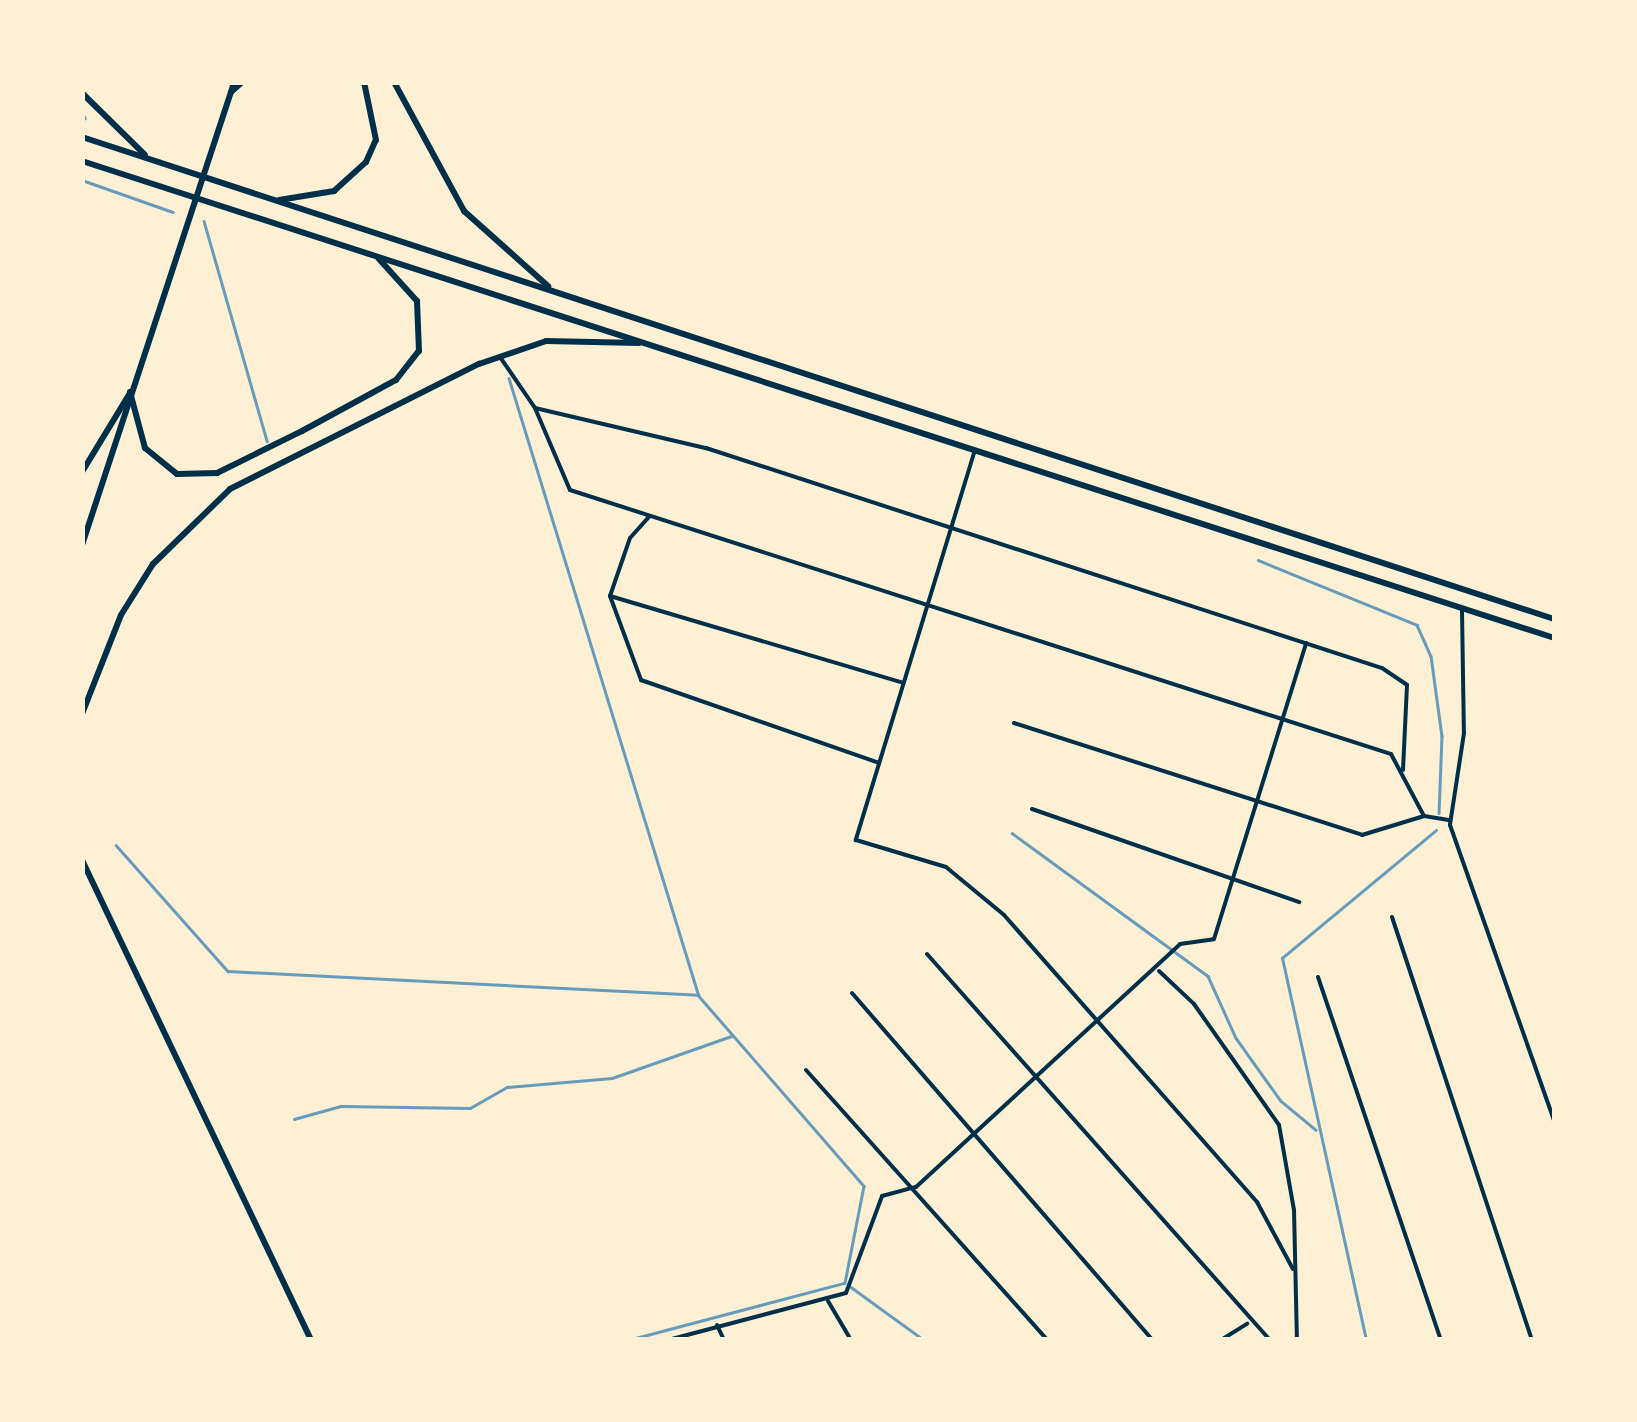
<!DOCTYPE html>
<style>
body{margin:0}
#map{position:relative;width:1637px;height:1422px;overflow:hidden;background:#fdf0d5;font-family:Cabin,sans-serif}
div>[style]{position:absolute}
.stream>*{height:2.5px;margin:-1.25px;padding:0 1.25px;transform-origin:1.25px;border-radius:1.25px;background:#669bbc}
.minor>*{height:4px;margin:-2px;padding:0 2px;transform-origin:2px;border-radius:2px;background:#003049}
.primary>*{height:6px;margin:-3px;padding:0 3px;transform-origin:3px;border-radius:3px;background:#003049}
.trunk>*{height:6px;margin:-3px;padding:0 3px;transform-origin:3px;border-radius:3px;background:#003049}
span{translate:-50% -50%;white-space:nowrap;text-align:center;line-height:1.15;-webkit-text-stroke:8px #fdf0d5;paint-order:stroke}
.frame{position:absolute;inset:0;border:85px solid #fdf0d5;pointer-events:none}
</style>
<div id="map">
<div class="stream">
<div style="left:82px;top:112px;width:7px;rotate:63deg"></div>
<div style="left:82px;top:180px;width:96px;rotate:19.4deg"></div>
<div style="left:204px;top:221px;width:229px;rotate:74deg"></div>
<div style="left:509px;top:378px;width:643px;rotate:72.92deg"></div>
<div style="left:1258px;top:560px;width:172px;rotate:22.2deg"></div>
<div style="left:1417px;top:625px;width:34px;rotate:66deg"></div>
<div style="left:1431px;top:656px;width:81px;rotate:82.2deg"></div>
<div style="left:1442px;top:736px;width:77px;rotate:92.2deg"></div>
<div style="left:1012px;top:833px;width:243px;rotate:36.1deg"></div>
<div style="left:1208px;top:976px;width:68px;rotate:65.7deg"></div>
<div style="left:1236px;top:1038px;width:77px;rotate:54.5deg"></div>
<div style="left:1281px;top:1101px;width:45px;rotate:39.6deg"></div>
<div style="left:116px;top:845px;width:169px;rotate:48.4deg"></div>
<div style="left:228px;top:971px;width:471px;rotate:2.9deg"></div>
<div style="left:698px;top:995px;width:253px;rotate:49deg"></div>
<div style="left:864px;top:1186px;width:99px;rotate:101.1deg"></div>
<div style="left:294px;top:1119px;width:49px;rotate:-15.5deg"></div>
<div style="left:341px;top:1106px;width:129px;rotate:0.9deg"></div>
<div style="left:470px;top:1108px;width:43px;rotate:-29.6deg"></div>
<div style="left:507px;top:1087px;width:105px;rotate:-4.9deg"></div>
<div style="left:612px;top:1078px;width:126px;rotate:-19.4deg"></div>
<div style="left:851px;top:1287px;width:90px;rotate:36deg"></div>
<div style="left:628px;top:1340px;width:223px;rotate:-14.8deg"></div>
<div style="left:1366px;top:1340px;width:391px;rotate:-102.4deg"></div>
<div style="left:1282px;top:958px;width:200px;rotate:-39.7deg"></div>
</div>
<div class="minor">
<div style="left:500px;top:357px;width:62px;rotate:55.5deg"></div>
<div style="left:535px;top:408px;width:89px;rotate:66.9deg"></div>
<div style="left:570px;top:490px;width:862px;rotate:17.83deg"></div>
<div style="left:1391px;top:754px;width:70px;rotate:62deg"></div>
<div style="left:535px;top:408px;width:176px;rotate:13.2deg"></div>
<div style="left:706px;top:448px;width:711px;rotate:18.03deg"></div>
<div style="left:1382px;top:668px;width:30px;rotate:34deg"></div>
<div style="left:1407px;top:685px;width:85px;rotate:92.7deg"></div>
<div style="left:974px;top:453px;width:405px;rotate:107deg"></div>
<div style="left:856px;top:840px;width:94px;rotate:16.7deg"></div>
<div style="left:946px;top:867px;width:75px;rotate:39.6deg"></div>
<div style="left:1004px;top:915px;width:383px;rotate:48.6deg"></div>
<div style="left:1257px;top:1202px;width:76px;rotate:61.8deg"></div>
<div style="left:610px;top:596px;width:90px;rotate:69.7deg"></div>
<div style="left:641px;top:680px;width:252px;rotate:19.2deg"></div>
<div style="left:610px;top:596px;width:306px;rotate:16.5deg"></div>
<div style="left:610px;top:596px;width:61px;rotate:-71deg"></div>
<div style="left:630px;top:538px;width:28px;rotate:-48deg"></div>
<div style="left:1462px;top:611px;width:122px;rotate:89.1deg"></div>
<div style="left:1464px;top:733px;width:93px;rotate:98.7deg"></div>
<div style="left:1450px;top:825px;width:313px;rotate:70.6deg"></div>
<div style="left:1014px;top:723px;width:366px;rotate:17.8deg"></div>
<div style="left:1362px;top:835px;width:65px;rotate:-17deg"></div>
<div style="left:1032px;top:809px;width:283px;rotate:19.2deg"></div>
<div style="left:1424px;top:816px;width:25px;rotate:9deg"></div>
<div style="left:1392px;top:917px;width:446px;rotate:71.7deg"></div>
<div style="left:927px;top:954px;width:516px;rotate:48.38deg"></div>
<div style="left:1159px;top:971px;width:48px;rotate:43.3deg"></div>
<div style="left:1194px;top:1004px;width:148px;rotate:54.9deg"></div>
<div style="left:1279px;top:1125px;width:86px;rotate:80deg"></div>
<div style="left:1294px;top:1210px;width:130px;rotate:88.7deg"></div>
<div style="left:1318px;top:977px;width:383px;rotate:71.3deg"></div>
<div style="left:852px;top:993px;width:459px;rotate:49.1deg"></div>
<div style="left:806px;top:1070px;width:362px;rotate:48.2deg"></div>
<div style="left:828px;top:1301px;width:45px;rotate:59.5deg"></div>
<div style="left:717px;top:1325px;width:17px;rotate:65deg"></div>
<div style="left:668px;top:1340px;width:184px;rotate:-14.8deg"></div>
<div style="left:846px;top:1293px;width:103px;rotate:-69.6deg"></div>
<div style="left:882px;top:1196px;width:35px;rotate:-15deg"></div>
<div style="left:916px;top:1187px;width:359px;rotate:-42.6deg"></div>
<div style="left:1180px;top:944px;width:34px;rotate:-8deg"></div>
<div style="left:1214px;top:939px;width:310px;rotate:-72.7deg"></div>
<div style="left:1221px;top:1340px;width:31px;rotate:-32deg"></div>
</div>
<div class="primary">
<div style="left:82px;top:545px;width:487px;rotate:-71.8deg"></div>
<div style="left:82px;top:860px;width:532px;rotate:64.49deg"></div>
</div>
<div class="trunk">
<div style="left:394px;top:82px;width:147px;rotate:61.5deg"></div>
<div style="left:464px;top:211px;width:113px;rotate:41.8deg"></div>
<div style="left:231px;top:92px;width:15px;rotate:-42deg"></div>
<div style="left:82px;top:93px;width:88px;rotate:44.5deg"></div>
<div style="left:82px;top:137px;width:1549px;rotate:18.13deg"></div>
<div style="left:82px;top:161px;width:1547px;rotate:17.95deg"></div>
<div style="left:279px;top:200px;width:56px;rotate:-9.3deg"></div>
<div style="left:334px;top:191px;width:43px;rotate:-42.2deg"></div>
<div style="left:366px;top:162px;width:24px;rotate:-66deg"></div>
<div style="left:376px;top:140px;width:59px;rotate:-101.7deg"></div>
<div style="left:130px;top:392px;width:58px;rotate:75deg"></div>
<div style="left:145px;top:448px;width:41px;rotate:39.1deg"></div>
<div style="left:177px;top:474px;width:40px;rotate:-1.4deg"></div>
<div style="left:217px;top:473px;width:95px;rotate:-26.3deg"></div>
<div style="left:302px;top:431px;width:107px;rotate:-28.5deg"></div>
<div style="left:396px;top:380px;width:37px;rotate:-52deg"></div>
<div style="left:419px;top:351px;width:50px;rotate:-92.3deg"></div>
<div style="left:417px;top:301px;width:57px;rotate:-132.1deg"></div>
<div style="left:82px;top:472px;width:92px;rotate:-58.7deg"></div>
<div style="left:82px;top:714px;width:106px;rotate:-68.5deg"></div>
<div style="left:121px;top:615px;width:60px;rotate:-57.9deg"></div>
<div style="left:153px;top:564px;width:107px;rotate:-44.2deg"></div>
<div style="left:230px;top:489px;width:279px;rotate:-26.7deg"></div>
<div style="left:479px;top:364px;width:71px;rotate:-18.9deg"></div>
<div style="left:546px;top:341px;width:93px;rotate:1.2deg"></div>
</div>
<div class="frame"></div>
</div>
